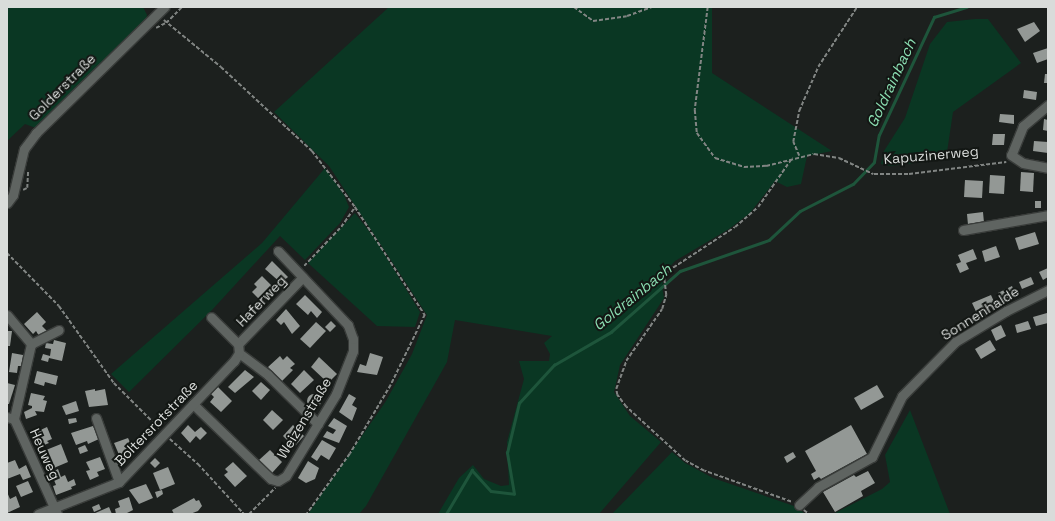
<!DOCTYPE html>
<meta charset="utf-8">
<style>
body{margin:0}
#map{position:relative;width:1055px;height:521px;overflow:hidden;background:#1c201e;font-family:"Space Grotesk",sans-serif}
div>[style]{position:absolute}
.green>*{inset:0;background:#0a3723}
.stream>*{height:2.5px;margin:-1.25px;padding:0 1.25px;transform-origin:1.25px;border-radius:1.25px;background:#1e553b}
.building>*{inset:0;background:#939895}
.round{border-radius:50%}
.path>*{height:1.5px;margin-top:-0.75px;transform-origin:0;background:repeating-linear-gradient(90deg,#818583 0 4px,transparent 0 6px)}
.roads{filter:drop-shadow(1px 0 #393c3a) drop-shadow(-1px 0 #393c3a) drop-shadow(0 1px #393c3a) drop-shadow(0 -1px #393c3a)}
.minor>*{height:9px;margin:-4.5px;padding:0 4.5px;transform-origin:4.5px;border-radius:4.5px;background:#5f6461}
span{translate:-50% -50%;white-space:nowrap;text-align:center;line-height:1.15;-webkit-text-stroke:4px #131714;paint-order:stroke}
.street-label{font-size:14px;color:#d9dcda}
.water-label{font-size:15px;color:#8bdeb2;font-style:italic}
.frame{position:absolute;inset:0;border:8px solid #d9dcda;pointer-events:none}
</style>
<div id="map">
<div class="green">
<div style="clip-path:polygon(7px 7px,143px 7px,147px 15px,146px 21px,36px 128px,25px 124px,7px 141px)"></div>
<div style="clip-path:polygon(389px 7px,712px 7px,712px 73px,832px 151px,807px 156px,801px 184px,787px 187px,775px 181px,750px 213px,729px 229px,675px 261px,666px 271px,662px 286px,664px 298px,620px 365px,614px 392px,630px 416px,661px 442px,599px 514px,438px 514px,459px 478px,473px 465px,484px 479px,501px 486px,509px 485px,507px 442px,524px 379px,519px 361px,549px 361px,550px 354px,544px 343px,552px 336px,455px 320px,447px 362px,366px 506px,359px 514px,308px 514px,386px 401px,412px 354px,427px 315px,329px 166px,274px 112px)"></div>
<div style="clip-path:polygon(975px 19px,988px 19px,1021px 63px,953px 112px,946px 159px,890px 166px,881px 164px,884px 151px,905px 118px,930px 44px,947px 22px)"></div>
<div style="clip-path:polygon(325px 168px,344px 195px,349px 207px,340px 223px,305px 260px,280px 236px,212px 310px,129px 392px,111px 374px,262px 243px)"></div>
<div style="clip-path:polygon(355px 213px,376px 240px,420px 312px,415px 327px,377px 326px,308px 263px)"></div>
<div style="clip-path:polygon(910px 410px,950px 514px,833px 514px,882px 489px,890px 482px,885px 455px)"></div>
<div style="clip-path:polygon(672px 452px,685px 463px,713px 478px,797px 507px,805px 514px,612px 514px)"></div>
</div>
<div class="stream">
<div style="left:446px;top:514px;width:51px;rotate:-59.4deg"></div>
<div style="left:472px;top:470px;width:28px;rotate:48deg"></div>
<div style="left:491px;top:491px;width:23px;rotate:7deg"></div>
<div style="left:514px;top:494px;width:42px;rotate:-99.7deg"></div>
<div style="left:507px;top:453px;width:51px;rotate:-76.5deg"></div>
<div style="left:519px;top:403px;width:52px;rotate:-47.4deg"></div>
<div style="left:554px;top:365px;width:66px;rotate:-30.1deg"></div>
<div style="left:611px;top:332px;width:92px;rotate:-41.5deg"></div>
<div style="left:680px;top:271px;width:94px;rotate:-19.2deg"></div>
<div style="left:769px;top:240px;width:42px;rotate:-43.1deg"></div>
<div style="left:800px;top:211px;width:59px;rotate:-27deg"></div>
<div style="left:853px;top:184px;width:30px;rotate:-46deg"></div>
<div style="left:874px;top:162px;width:27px;rotate:-80deg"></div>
<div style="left:879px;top:135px;width:130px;rotate:-65deg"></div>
<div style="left:934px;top:17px;width:34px;rotate:-17deg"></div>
</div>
<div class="building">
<div style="clip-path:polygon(1034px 22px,1040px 31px,1025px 42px,1017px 29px)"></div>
<div style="clip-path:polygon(1048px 48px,1048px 59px,1037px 63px,1033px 53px)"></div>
<div style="clip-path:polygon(1045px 74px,1048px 74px,1048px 83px,1044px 83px)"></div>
<div style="clip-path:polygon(1024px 90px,1037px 92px,1036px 100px,1023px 98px)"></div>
<div style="clip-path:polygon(1000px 114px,1014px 115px,1014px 124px,999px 122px)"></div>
<div style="clip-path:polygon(1044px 119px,1048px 120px,1048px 131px,1043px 130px)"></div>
<div style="clip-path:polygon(993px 134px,1005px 134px,1004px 145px,992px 145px)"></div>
<div style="clip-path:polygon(1034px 141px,1048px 142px,1048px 153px,1033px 151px)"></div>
<div style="clip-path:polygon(1021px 172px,1034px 173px,1033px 192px,1020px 191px)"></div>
<div style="clip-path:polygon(990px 175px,1005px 176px,1004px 194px,989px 193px)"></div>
<div style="clip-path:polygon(965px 180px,983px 181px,982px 198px,964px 197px)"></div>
<div style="clip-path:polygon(1035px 201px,1041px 201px,1041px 208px,1035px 208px)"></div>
<div style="clip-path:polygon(983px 212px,984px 223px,968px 225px,967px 214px)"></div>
<div style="clip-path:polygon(1035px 232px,1039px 244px,1019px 250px,1015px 238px)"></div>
<div style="clip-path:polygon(996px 246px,1000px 257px,985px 262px,982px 251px)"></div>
<div style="clip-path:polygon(973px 249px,977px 259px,966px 263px,969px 269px,960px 273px,956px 264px,961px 262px,958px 255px)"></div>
<div style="clip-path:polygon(272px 261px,288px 277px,281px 283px,265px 269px)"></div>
<div style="clip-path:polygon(1048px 268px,1048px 277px,1043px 280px,1039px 272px)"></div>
<div style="clip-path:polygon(262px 276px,273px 287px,260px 300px,252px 292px,257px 287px,254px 284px)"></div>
<div style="clip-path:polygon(1031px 277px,1034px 284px,1022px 289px,1019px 282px)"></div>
<div style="clip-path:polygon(1012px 286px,1015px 294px,1002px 301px,998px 293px)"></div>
<div style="clip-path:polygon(305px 295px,322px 312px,317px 318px,311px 311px,308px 315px,296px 304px)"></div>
<div style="clip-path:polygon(991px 295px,996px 306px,985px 311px,988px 316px,980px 320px,972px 303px)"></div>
<div style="clip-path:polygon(286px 309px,300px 326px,292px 334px,284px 322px,281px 325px,276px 320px)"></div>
<div style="clip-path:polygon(37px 312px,46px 322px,42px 326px,48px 332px,39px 336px,36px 331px,33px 334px,24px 324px)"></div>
<div style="clip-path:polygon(1047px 313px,1048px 323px,1036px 326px,1033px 317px)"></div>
<div style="clip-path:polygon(331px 321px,336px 326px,330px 332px,325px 327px)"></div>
<div style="clip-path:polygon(1028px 321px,1031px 329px,1017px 333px,1015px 325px)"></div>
<div style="clip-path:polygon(316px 322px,326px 331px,310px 348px,300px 339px)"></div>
<div style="clip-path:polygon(1001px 325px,1006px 336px,996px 341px,991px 330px)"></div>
<div style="clip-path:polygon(7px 331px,12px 331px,10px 346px,7px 346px)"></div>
<div style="clip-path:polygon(54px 340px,66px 343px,62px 361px,49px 358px,48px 362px,41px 360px,43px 354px,50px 356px,51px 349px,45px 348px,46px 343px,53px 344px)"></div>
<div style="clip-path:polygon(990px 340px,996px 350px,981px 359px,975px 349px)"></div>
<div style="clip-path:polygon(12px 353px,23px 355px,22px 366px,18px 366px,17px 373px,9px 372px)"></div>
<div style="clip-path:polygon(370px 353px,383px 357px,377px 375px,357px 372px,360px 364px,366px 366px)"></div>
<div style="clip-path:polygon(280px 356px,283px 360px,287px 356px,295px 364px,290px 368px,293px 370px,282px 381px,268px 367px)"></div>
<div style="clip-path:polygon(319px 357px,337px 374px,328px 383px,311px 367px)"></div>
<div style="clip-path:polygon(245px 370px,254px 377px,235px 393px,228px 387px)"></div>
<div style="clip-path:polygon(304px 370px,314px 380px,300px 393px,291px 384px)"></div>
<div style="clip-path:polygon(37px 371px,58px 376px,56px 385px,45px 382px,44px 386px,34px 383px)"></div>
<div style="clip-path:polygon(261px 382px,270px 390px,261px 400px,252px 391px)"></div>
<div style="clip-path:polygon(7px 383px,15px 385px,9px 404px,7px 404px)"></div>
<div style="clip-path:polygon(877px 385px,884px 397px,861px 410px,854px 398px)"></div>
<div style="clip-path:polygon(218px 387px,232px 401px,221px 412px,210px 402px,214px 397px,211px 394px)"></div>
<div style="clip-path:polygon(95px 389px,95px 391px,105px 389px,108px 405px,89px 407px,85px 391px)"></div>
<div style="clip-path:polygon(31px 393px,45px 396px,43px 400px,47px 401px,44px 412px,35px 411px,37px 415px,26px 419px,24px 412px,32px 408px,32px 406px,28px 405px)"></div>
<div style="clip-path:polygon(349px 394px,356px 398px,352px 405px,357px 408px,352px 421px,339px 412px)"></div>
<div class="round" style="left:307px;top:394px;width:14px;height:14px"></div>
<div style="clip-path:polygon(76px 401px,79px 411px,66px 415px,62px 406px)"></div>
<div style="clip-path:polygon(272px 410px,283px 420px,273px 430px,263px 420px)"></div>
<div style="clip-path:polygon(76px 418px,77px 422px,69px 424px,68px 419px)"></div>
<div style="clip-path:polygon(334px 418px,347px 426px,339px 443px,323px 437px,327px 431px,333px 434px,336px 430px,328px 426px)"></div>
<div style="clip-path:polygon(188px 425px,195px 432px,201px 427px,207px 433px,200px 440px,196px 436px,190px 443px,181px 433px)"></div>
<div style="clip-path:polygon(293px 425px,304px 436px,294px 447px,283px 436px)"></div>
<div style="clip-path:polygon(851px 425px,867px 454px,821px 479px,819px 477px,814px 480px,811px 474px,816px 471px,805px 451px)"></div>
<div style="clip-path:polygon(93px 426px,99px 439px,88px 444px,87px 441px,76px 445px,71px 433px)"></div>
<div style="clip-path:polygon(47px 427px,52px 439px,47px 441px,49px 443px,37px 448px,34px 433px)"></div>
<div style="clip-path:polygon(128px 438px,134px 451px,120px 457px,114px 443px)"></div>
<div style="clip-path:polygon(322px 440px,336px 448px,329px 460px,321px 455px,317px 461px,311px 457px)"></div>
<div style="clip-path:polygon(61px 444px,68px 462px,49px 470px,41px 452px)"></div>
<div style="clip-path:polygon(85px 445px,88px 451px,80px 454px,78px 448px)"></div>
<div style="clip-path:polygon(270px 450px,282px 462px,272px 473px,259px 460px)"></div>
<div style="clip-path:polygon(793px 452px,796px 457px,787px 463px,784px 457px)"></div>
<div style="clip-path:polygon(100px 457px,105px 469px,97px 472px,99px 476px,90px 480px,86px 471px,90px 470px,86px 462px)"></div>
<div style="clip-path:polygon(155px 458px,160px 463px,155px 468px,150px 463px)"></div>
<div style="clip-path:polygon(15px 460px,19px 469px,26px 465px,31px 477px,23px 480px,20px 474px,7px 479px,7px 463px)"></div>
<div style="clip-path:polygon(308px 461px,319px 468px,315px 479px,306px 483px,298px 478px)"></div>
<div style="clip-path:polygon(233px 462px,247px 476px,235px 487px,224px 475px,228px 472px,225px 469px)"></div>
<div style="clip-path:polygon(168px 467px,175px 484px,160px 490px,153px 473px)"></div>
<div style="clip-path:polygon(58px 469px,61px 477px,65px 475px,68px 482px,74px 479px,76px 485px,71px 487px,72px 489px,56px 495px,53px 486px,56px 485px,54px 480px,51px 481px,48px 474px)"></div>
<div style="clip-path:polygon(868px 471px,875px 483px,861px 491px,863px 496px,835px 512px,823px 492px,854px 475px,856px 477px)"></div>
<div style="clip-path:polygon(28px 481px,33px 492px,21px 497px,16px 486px)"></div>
<div style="clip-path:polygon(146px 484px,153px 498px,139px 504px,129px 490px)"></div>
<div style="clip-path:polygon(162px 490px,163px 494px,157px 498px,155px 492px)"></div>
<div style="clip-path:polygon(7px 492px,10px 499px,16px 496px,20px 507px,7px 513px)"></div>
<div style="clip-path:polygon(129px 497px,133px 510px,125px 514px,116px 514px,115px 509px,120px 507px,118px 501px)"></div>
<div style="clip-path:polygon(194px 498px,196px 501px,199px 500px,202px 506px,198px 511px,190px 514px,174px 514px,172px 510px)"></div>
<div style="clip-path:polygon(99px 504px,101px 509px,94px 512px,92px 507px)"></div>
<div style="clip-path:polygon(109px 507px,112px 514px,93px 514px)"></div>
</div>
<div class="path">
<div style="left:574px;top:7px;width:24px;rotate:36deg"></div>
<div style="left:593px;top:21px;width:34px;rotate:-8deg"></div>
<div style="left:627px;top:16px;width:27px;rotate:-20deg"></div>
<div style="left:708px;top:7px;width:104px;rotate:97.2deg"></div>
<div style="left:695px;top:110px;width:23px;rotate:85deg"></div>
<div style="left:697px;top:133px;width:31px;rotate:54deg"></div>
<div style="left:715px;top:158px;width:30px;rotate:17deg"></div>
<div style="left:744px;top:167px;width:22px;rotate:-3deg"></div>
<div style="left:766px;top:166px;width:49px;rotate:-14deg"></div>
<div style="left:814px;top:154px;width:25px;rotate:9deg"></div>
<div style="left:839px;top:158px;width:38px;rotate:25deg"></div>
<div style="left:874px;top:174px;width:35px"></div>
<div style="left:909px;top:174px;width:98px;rotate:-7.1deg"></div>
<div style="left:164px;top:20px;width:74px;rotate:39.5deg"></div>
<div style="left:221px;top:67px;width:124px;rotate:42.7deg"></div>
<div style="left:312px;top:151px;width:71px;rotate:52.5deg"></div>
<div style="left:355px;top:207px;width:129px;rotate:57.1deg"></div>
<div style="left:425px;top:315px;width:78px;rotate:115.9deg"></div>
<div style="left:391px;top:385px;width:80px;rotate:120.7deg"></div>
<div style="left:350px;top:454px;width:74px;rotate:125.6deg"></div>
<div style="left:156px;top:28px;width:11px;rotate:-27deg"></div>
<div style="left:166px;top:23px;width:23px;rotate:-45deg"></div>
<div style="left:799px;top:156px;width:15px;rotate:-113deg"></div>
<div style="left:793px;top:142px;width:32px;rotate:-79deg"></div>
<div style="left:799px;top:111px;width:48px;rotate:-66.6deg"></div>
<div style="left:818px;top:67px;width:72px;rotate:-57deg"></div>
<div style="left:23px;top:190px;width:4px;rotate:-27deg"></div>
<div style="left:27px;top:188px;width:17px;rotate:-87deg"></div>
<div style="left:7px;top:253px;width:74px;rotate:45.5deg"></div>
<div style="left:59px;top:306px;width:95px;rotate:54.5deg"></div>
<div style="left:114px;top:383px;width:64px;rotate:45deg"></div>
<div style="left:304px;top:266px;width:54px;rotate:-46.5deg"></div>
<div style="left:341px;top:227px;width:24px;rotate:-55deg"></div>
<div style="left:170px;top:439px;width:38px;rotate:42deg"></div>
<div style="left:198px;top:464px;width:68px;rotate:47.4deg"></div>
<div style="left:791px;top:502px;width:92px;rotate:-160.4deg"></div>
<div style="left:704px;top:471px;width:21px;rotate:-152deg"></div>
<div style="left:685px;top:461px;width:80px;rotate:-137.5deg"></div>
<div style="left:626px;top:407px;width:15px;rotate:-127deg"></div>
<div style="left:617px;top:395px;width:6px;rotate:-99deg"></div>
<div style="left:616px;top:389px;width:30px;rotate:-70deg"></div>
<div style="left:626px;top:361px;width:63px;rotate:-55.3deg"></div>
<div style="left:662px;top:309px;width:15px;rotate:-74deg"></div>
<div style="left:666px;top:295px;width:16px;rotate:-97deg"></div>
<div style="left:664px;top:279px;width:9px;rotate:-63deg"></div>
<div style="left:668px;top:271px;width:80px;rotate:-33.3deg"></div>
<div style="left:735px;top:227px;width:30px;rotate:-41deg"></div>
<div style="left:758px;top:207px;width:60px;rotate:-55.2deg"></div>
<div style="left:804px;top:510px;width:6px;rotate:39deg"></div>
<div style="left:249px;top:514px;width:37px;rotate:-45deg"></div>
</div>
<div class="roads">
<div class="minor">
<div style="left:1048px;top:105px;width:33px;rotate:140deg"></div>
<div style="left:1023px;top:126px;width:31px;rotate:112deg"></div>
<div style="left:1011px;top:155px;width:14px;rotate:34deg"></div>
<div style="left:1023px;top:163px;width:25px;rotate:11deg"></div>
<div style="left:7px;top:203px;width:10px;rotate:-53deg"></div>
<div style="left:13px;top:195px;width:47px;rotate:-76.6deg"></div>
<div style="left:24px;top:149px;width:20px;rotate:-53deg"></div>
<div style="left:36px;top:133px;width:180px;rotate:-44.5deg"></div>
<div style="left:963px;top:230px;width:86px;rotate:-10deg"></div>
<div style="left:7px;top:315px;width:38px;rotate:50deg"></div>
<div style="left:31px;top:344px;width:77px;rotate:102.8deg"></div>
<div style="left:31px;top:344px;width:31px;rotate:-27deg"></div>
<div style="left:238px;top:344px;width:93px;rotate:-45.9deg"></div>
<div style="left:239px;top:353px;width:36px;rotate:37deg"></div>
<div style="left:268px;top:375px;width:70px;rotate:44.4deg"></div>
<div style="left:193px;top:404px;width:108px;rotate:43.9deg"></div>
<div style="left:271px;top:479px;width:7px;rotate:16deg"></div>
<div style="left:278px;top:481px;width:9px;rotate:-32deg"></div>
<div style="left:286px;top:476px;width:96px;rotate:-58.6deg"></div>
<div style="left:336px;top:394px;width:46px;rotate:-68.4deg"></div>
<div style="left:353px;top:351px;width:12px;rotate:-90deg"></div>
<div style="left:353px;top:339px;width:15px;rotate:-110deg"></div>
<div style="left:348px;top:325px;width:102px;rotate:-133.4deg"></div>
<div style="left:7px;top:417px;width:7px;rotate:16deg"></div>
<div style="left:14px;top:419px;width:104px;rotate:65.6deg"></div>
<div style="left:96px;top:418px;width:68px;rotate:70.2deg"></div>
<div style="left:799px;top:505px;width:26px;rotate:-43deg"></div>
<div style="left:818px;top:487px;width:62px;rotate:-29.1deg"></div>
<div style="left:872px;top:457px;width:68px;rotate:-63.8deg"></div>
<div style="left:902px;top:396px;width:76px;rotate:-45.5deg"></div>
<div style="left:955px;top:342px;width:60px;rotate:-31.3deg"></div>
<div style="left:1006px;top:311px;width:47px;rotate:-26.6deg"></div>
<div style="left:38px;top:514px;width:87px;rotate:-21.6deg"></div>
<div style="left:119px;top:482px;width:167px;rotate:-46.5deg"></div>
<div style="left:234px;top:361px;width:9px;rotate:-58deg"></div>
<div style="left:239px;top:353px;width:9px;rotate:-96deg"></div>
<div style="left:238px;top:344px;width:38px;rotate:-135deg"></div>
</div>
</div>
<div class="street-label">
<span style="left:62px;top:87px;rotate:-45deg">Golderstraße</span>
<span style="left:931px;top:155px;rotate:-5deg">Kapuzinerweg</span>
<span style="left:261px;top:301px;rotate:-46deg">Haferweg</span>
<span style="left:980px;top:313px;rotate:-32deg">Sonnenhalde</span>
<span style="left:304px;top:418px;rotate:-59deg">Weizenstraße</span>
<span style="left:156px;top:423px;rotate:-46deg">Boltersrotstraße</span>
<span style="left:45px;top:454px;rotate:66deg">Heuweg</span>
</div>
<div class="water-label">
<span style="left:891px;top:83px;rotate:-65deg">Goldrainbach</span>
<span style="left:632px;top:297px;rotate:-39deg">Goldrainbach</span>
</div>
<div class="frame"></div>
</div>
